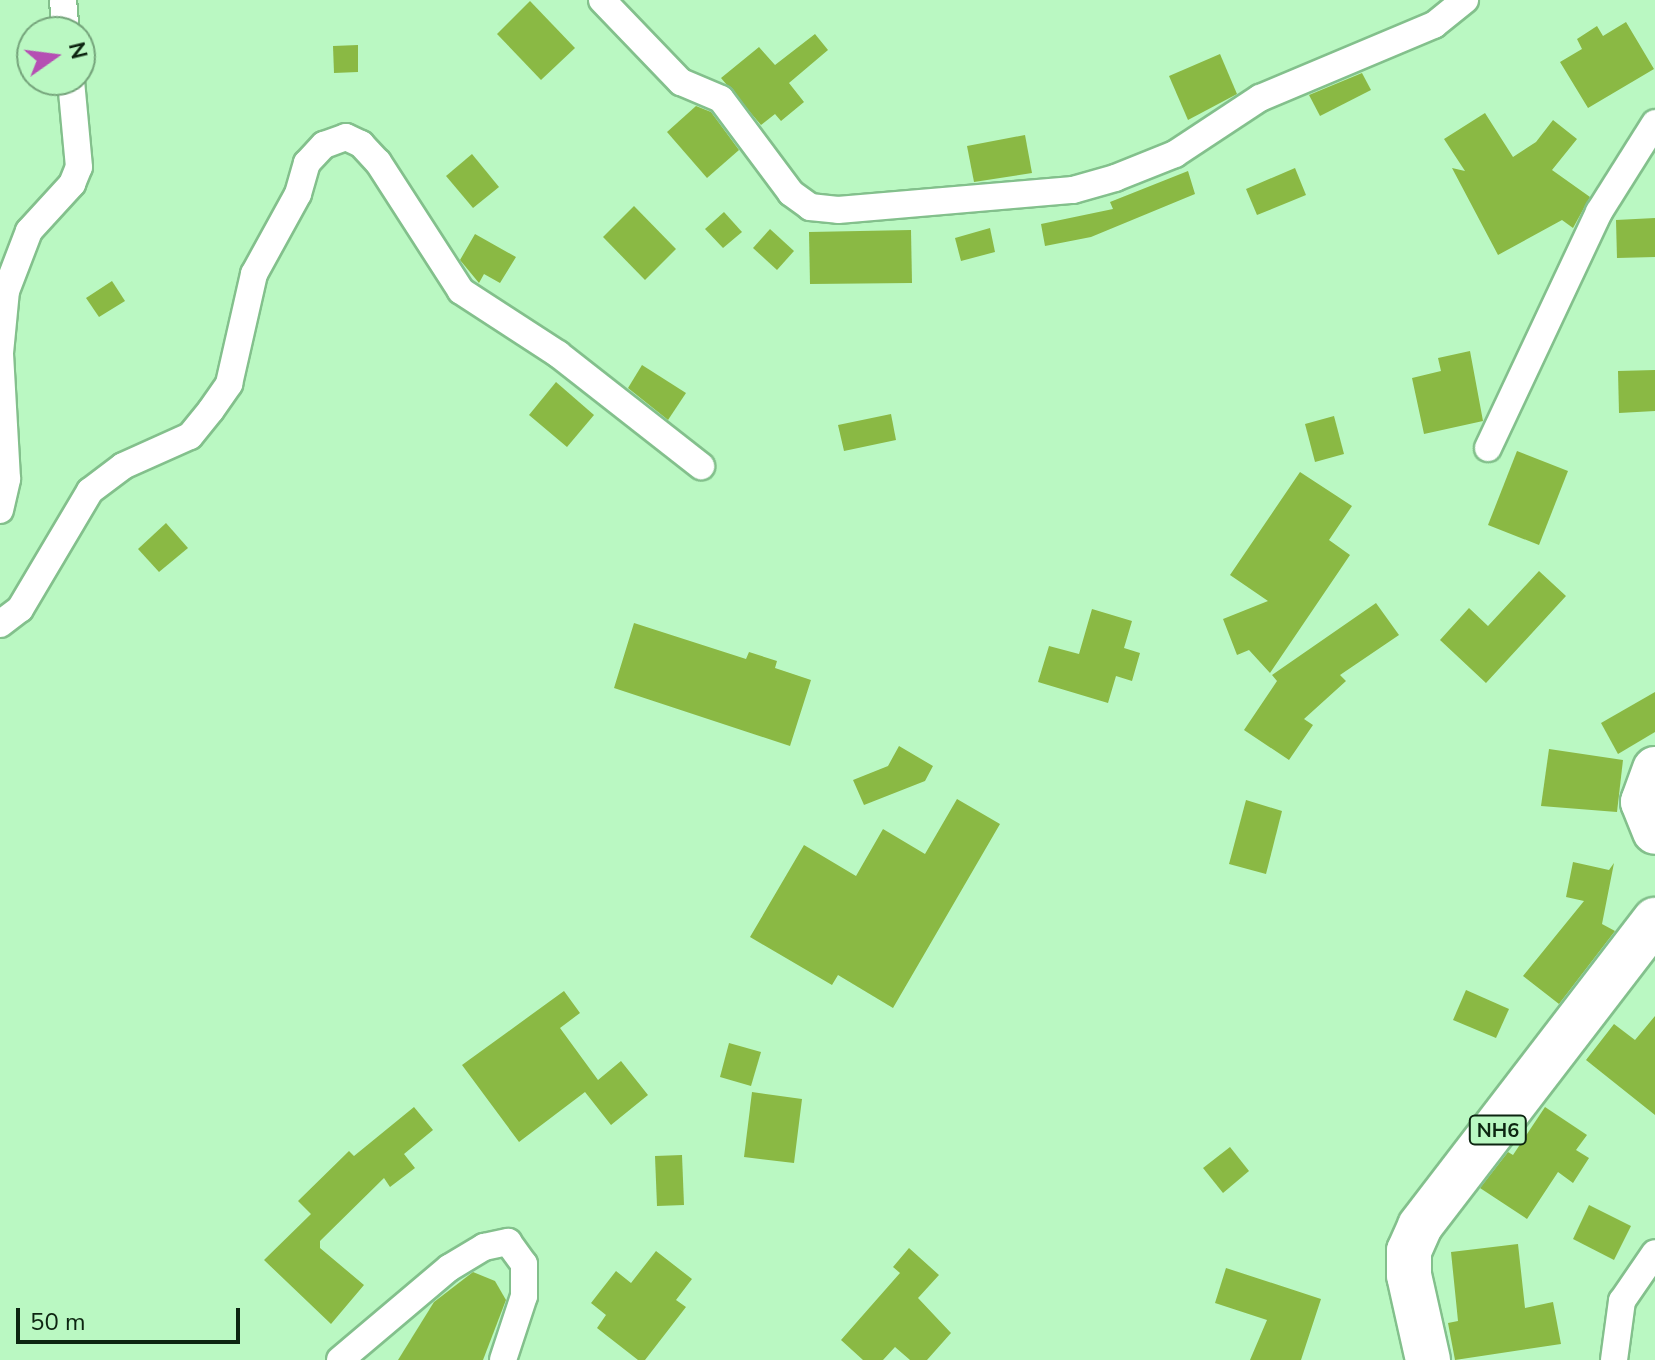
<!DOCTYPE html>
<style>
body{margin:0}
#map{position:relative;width:1655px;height:1360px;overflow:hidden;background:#baf8c2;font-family:"Nunito Sans",sans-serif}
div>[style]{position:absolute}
.building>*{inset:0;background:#8ab944}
.roads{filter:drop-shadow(2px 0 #83c08c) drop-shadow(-2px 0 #83c08c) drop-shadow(0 2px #83c08c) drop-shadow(0 -2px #83c08c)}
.minor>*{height:26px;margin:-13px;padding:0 13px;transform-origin:13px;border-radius:13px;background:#fff}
.trunk>*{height:44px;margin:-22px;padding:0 22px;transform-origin:22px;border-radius:22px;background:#fff}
span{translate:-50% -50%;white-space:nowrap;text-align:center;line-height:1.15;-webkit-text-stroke:8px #baf8c2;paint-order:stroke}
.shield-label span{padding:2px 6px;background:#baf8c2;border:2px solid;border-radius:6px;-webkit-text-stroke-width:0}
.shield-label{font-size:20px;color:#0d2511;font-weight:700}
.north{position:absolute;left:16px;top:16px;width:80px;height:80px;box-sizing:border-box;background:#baf8c2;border:2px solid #75a47b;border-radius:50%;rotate:76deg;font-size:22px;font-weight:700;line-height:32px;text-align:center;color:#0d2511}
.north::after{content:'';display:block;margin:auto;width:28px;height:36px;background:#b54fb3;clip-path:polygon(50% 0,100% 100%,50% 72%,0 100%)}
.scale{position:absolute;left:16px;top:1308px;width:224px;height:36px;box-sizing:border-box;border:4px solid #0d2511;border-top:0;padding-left:10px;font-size:24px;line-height:28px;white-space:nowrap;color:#0d2511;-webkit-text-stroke:6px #baf8c2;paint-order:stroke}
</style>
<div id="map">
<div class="building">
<div style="clip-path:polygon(530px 1px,575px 48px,541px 80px,497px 34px)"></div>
<div style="clip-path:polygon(1626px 22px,1654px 69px,1588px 108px,1560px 62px,1582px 49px,1577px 39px,1597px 26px,1603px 36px)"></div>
<div style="clip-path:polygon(815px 34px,828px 50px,789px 83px,804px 102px,781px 121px,775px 114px,761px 125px,721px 78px,759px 47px,775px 65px)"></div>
<div style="clip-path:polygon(358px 45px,358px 72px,334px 73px,333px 46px)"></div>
<div style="clip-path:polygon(1220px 54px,1237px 94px,1188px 120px,1169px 76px)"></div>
<div style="clip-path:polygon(1362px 73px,1371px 90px,1320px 116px,1309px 95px)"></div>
<div style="clip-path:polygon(696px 106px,711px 112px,739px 150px,707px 178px,667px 132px)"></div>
<div style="clip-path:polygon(1485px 113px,1513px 157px,1536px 142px,1553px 120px,1577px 139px,1552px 170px,1590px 197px,1573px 228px,1562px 220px,1498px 255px,1452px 168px,1465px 171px,1444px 139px)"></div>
<div style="clip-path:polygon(1025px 135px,1032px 173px,974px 182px,967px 146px)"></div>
<div style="clip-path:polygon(472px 154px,499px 187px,473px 208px,446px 176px)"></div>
<div style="clip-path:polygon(1295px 168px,1306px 195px,1257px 215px,1246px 189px)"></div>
<div style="clip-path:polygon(1188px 171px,1195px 194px,1091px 237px,1045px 246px,1041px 224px,1113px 209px,1110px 202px)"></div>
<div style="clip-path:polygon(634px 206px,676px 249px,645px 280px,603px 237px)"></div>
<div style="clip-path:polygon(724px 212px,742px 232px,723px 248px,705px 229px)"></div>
<div style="clip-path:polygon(1655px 218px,1655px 257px,1617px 258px,1616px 220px)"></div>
<div style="clip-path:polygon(990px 228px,995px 252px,961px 261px,955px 238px)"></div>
<div style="clip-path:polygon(770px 229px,794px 251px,777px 270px,753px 248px)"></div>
<div style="clip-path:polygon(911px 230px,912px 283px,810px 284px,809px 232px)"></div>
<div style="clip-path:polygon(475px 234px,516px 257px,500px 283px,484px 274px,479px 283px,460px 260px)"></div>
<div style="clip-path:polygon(112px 281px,125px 301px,99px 317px,86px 298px)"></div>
<div style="clip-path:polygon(1470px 351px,1483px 421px,1424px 434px,1412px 378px,1441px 371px,1438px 358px)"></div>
<div style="clip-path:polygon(642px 365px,686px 393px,668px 420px,628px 388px)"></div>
<div style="clip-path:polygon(1655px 370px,1655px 411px,1619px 413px,1618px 371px)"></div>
<div style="clip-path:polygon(556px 382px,594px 415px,567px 447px,529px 415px)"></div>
<div style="clip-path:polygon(891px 414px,896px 440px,844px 451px,838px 425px)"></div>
<div style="clip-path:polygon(1334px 416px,1344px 454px,1315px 462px,1305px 424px)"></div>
<div style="clip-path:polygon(1517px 451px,1568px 471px,1539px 545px,1488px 525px)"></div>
<div style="clip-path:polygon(1300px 472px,1352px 506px,1329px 540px,1350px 555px,1270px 673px,1249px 650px,1237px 655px,1223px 619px,1268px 601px,1230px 575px)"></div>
<div style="clip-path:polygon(166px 523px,188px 548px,159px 572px,138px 549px)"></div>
<div style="clip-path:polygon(1539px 571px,1566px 596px,1486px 683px,1440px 640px,1469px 608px,1488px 626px)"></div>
<div style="clip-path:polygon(1376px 603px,1399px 635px,1340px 675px,1346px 681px,1304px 719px,1313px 725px,1289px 760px,1244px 730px,1277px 681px,1272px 675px)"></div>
<div style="clip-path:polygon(1092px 609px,1132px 621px,1124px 648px,1140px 653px,1132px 681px,1116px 676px,1108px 703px,1038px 682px,1049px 646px,1079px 654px)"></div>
<div style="clip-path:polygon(634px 623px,746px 659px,749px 652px,777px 661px,775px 668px,811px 680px,790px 746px,614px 688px)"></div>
<div style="clip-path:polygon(1655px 692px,1655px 732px,1618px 754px,1601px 723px)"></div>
<div style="clip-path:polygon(899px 746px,933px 766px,925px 781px,864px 805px,853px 780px,888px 766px)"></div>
<div style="clip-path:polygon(1549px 749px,1623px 760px,1617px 812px,1541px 806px)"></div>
<div style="clip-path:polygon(957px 799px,1000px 824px,893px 1008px,838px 975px,832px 985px,750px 937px,804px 845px,856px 876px,883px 829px,925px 854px)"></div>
<div style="clip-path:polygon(1246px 800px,1282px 811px,1266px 874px,1229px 864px)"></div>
<div style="clip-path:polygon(1573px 862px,1609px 870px,1614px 863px,1602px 924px,1615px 931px,1559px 1004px,1523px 976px,1584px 901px,1566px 897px)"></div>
<div style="clip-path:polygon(1466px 990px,1509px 1009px,1496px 1038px,1453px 1020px)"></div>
<div style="clip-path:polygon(564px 991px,580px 1013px,560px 1028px,598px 1080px,621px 1061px,648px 1095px,611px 1125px,585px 1092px,519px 1142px,462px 1065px)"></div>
<div style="clip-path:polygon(1655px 1016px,1655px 1115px,1586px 1060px,1614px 1024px,1635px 1040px)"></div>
<div style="clip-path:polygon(729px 1043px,761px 1052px,751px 1086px,720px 1077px)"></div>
<div style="clip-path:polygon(752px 1092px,802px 1099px,794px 1163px,744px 1157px)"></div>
<div style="clip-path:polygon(414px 1107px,433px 1130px,404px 1154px,415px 1168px,390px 1187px,384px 1178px,320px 1241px,320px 1248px,364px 1285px,331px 1324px,264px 1260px,311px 1214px,298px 1201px,349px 1151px,354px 1156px)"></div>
<div style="clip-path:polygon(1545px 1107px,1587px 1135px,1576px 1150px,1589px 1158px,1573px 1183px,1558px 1172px,1527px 1219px,1480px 1188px,1508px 1152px,1513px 1155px)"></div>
<div style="clip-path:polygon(1230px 1147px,1249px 1171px,1223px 1193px,1203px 1168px)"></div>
<div style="clip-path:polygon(682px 1155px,684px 1205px,657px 1206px,655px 1156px)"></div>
<div style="clip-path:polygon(1589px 1205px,1631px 1226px,1614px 1260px,1573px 1239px)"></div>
<div style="clip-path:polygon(1518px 1244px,1525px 1308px,1553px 1302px,1561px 1344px,1455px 1360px,1448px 1323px,1458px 1321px,1451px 1252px)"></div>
<div style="clip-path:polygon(909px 1248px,939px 1275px,918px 1298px,951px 1333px,927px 1360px,910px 1360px,895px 1347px,883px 1360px,863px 1360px,841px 1340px,900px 1273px,893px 1267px)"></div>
<div style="clip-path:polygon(656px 1251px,692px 1279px,676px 1300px,686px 1307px,645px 1360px,638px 1360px,597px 1328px,606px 1315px,591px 1303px,616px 1271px,631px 1283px)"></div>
<div style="clip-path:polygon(1226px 1268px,1321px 1299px,1301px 1360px,1250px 1360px,1267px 1320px,1215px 1303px)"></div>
<div style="clip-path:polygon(473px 1272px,495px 1281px,506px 1300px,483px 1360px,398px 1360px,434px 1302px)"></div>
</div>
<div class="roads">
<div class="minor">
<div style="left:63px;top:0;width:32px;rotate:85deg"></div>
<div style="left:602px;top:0;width:114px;rotate:46.1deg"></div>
<div style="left:681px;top:82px;width:43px;rotate:23deg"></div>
<div style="left:721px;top:99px;width:117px;rotate:53.3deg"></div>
<div style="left:791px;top:193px;width:24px;rotate:36deg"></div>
<div style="left:810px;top:207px;width:28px;rotate:6deg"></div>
<div style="left:838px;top:210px;width:236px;rotate:-4.9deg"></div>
<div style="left:1073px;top:190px;width:44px;rotate:-15.9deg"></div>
<div style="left:1115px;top:178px;width:65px;rotate:-21.8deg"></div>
<div style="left:1175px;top:154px;width:102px;rotate:-33.4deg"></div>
<div style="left:1260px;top:98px;width:189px;rotate:-22.8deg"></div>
<div style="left:1434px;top:25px;width:40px;rotate:-39deg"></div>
<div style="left:1488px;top:448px;width:261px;rotate:-64.8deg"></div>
<div style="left:1599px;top:212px;width:105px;rotate:-57.8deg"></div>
<div style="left:0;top:510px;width:32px;rotate:-77deg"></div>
<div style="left:7px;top:479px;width:126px;rotate:-93.2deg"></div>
<div style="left:0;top:353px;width:62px;rotate:-84.5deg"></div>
<div style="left:6px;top:291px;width:64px;rotate:-69deg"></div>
<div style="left:29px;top:231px;width:64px;rotate:-47.5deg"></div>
<div style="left:72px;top:184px;width:18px;rotate:-68deg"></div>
<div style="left:79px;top:167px;width:87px;rotate:-95.3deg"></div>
<div style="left:0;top:624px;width:25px;rotate:-37deg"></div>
<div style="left:20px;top:609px;width:137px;rotate:-59.3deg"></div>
<div style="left:90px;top:491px;width:41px;rotate:-37.1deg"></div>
<div style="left:123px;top:466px;width:73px;rotate:-24.1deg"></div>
<div style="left:190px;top:436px;width:33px;rotate:-51deg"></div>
<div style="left:211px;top:410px;width:32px;rotate:-55deg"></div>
<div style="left:229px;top:384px;width:113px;rotate:-77.2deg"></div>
<div style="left:254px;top:274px;width:91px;rotate:-61.2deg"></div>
<div style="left:298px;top:194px;width:32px;rotate:-74deg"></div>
<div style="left:307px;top:163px;width:25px;rotate:-47deg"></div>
<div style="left:324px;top:145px;width:23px;rotate:-20deg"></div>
<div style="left:346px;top:137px;width:17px;rotate:25deg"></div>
<div style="left:361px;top:144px;width:25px;rotate:47deg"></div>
<div style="left:378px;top:162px;width:153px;rotate:57.2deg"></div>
<div style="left:461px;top:291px;width:116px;rotate:33deg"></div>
<div style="left:558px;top:354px;width:182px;rotate:38.1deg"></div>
<div style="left:340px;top:1360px;width:143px;rotate:-40.2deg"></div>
<div style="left:449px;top:1268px;width:41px;rotate:-31deg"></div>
<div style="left:484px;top:1247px;width:25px;rotate:-12deg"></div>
<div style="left:508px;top:1242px;width:27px;rotate:54deg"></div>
<div style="left:524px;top:1264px;width:32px;rotate:90deg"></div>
<div style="left:524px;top:1296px;width:67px;rotate:108.2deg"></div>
<div style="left:1614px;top:1360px;width:60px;rotate:-82.3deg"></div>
<div style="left:1622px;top:1301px;width:58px;rotate:-55.5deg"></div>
</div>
<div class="trunk">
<div style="left:1655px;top:769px;width:35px;rotate:110deg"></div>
<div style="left:1643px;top:802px;width:32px;rotate:68deg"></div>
<div style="left:1428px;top:1360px;width:87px;rotate:-102.6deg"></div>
<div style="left:1409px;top:1275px;width:24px;rotate:-90deg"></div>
<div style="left:1409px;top:1251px;width:27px;rotate:-66deg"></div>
<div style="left:1420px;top:1226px;width:386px;rotate:-52.5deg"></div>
</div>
</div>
<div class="shield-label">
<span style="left:1498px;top:1130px">NH6</span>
</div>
<div class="north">N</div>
<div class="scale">50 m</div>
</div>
